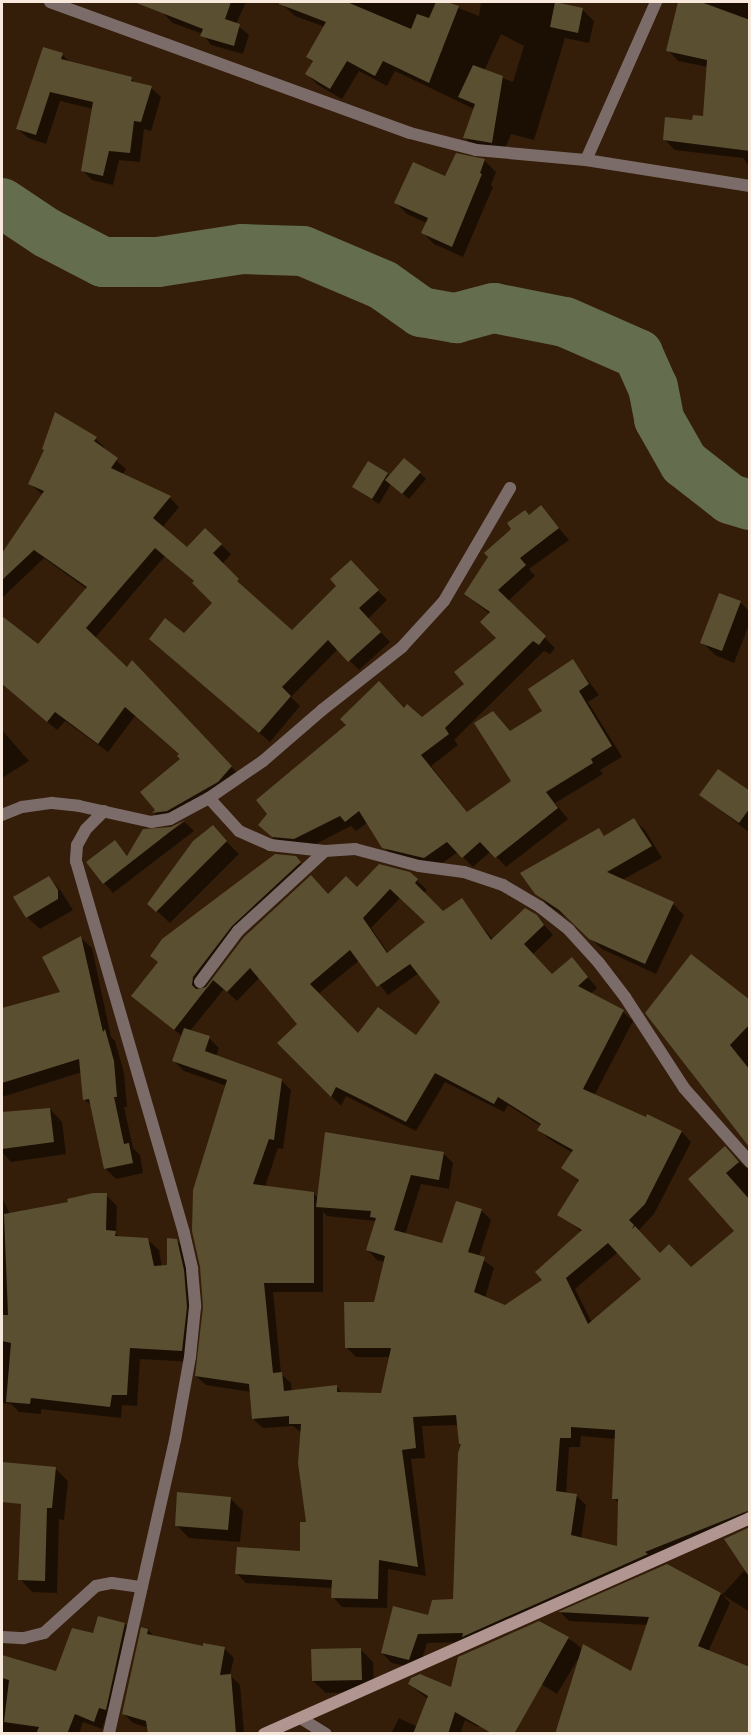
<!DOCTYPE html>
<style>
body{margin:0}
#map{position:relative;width:751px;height:1735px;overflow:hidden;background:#341d09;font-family:Georgia,serif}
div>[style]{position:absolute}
.shadow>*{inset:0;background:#0007}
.river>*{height:50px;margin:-25px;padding:0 25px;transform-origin:25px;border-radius:25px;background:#646d4e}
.building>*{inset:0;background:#5a4f31}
.street>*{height:12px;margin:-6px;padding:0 6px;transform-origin:6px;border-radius:6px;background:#7c6c69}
.secondary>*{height:12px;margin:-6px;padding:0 6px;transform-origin:6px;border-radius:6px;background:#b09591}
span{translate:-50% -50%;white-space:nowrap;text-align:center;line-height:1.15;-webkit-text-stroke:5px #140a04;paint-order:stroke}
.frame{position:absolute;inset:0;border:3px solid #f9e9dd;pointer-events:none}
</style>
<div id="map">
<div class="shadow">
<div style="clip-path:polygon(168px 2px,246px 2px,236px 24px,249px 35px,243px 54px,211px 45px,203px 34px,173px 23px,164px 14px)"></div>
<div style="clip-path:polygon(evenodd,285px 2px,443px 2px,479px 16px,481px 2px,561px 2px,561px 5px,582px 9px,594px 21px,589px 43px,565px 38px,534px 140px,511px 134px,503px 154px,476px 149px,465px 138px,474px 109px,395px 71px,387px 86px,359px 71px,342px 99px,318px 85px,307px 74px,313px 63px,308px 57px,325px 27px,295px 16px,283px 5px,285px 2px,501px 34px,524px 46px,513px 82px,484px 71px,501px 34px)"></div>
<div style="clip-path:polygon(679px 2px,750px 2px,750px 167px,743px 158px,675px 150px,664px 139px,705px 118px,708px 67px,678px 61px,668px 50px)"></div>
<div style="clip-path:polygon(62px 55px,71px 63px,131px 79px,137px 84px,151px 88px,161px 97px,151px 131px,144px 129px,140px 162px,119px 160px,113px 185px,92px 180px,82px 170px,93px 109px,60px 101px,46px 144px,28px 138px,18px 129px)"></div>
<div style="clip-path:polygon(457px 155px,485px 161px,496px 172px,491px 185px,493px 187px,463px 257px,434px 244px,423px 233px,427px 223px,407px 214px,396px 203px,446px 178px)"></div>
<div style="clip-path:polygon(96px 439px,105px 448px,104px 450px,126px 469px,122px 475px,170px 498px,179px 507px,162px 528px,187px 549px,205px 530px,231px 554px,222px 564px,245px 591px,292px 632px,338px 586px,350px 562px,387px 600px,368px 619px,390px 642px,359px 670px,338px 649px,291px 697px,300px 706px,270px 742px,151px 639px,184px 635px,214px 603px,195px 582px,165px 556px,95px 638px,127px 669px,142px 671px,240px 776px,163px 822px,154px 813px,182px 760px,180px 755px,135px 716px,108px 752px,65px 721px,57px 730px,2px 684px,2px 618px,38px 646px,87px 589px,44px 558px,2px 598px,2px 556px,43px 495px,30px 484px)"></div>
<div style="clip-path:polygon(420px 473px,426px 479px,409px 499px,391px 484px,379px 504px,354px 487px,387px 474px,390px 477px)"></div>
<div style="clip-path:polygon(541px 507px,569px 540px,529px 569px,535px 576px,508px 601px,555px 648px,550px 654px,544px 651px,454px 740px,458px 745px,431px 766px,468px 813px,513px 781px,510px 733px,545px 712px,573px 661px,599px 695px,588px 702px,622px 757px,600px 770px,603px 774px,555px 803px,568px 819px,506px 867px,491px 851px,473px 867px,458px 852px,435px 868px,395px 858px,384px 847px,368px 822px,356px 831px,351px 826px,306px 849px,285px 847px,271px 836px,405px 710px,422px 719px,466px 684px,499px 639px,490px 614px,465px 594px,529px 516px)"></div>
<div style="clip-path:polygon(740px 602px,750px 612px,750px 622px,734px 663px,715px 655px,702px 642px)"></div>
<div style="clip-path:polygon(2px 730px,29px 761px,2px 778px)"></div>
<div style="clip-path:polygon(750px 793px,750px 833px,701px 795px)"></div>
<div style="clip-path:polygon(634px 820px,645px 830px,662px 858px,622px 880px,673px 904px,684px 915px,656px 974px,602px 949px,572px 921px,548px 905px,536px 893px,599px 830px,606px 837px)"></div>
<div style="clip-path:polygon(185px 822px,194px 831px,113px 893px,104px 883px,115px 842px,129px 857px)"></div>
<div style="clip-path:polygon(225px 840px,239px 854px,170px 923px,149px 904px)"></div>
<div style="clip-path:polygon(evenodd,295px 858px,305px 868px,241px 936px,203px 990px,207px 989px,245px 938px,329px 895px,410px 874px,427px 890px,423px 894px,443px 913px,461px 900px,493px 940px,536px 916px,553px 935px,533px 954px,552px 975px,581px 969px,597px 988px,590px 994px,623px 1012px,633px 1021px,594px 1096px,647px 1119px,648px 1116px,682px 1132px,691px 1142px,654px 1214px,638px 1231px,660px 1255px,691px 1269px,736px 1232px,690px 1180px,725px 1149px,750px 1171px,750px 1511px,744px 1512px,750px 1521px,470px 1642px,427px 1643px,419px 1669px,392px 1663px,382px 1653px,455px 1600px,462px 1445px,458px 1425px,422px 1426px,425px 1458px,411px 1459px,426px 1576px,388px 1569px,387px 1608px,342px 1607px,333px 1597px,333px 1588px,246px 1583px,236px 1573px,301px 1552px,308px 1524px,302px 1433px,293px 1426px,263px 1428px,253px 1419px,251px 1392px,206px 1385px,196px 1376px,227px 1086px,184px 1071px,174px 1061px,183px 1037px,133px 996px,159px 963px,152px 956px,295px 858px,401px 897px,427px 923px,389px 954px,371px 928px,401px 897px,295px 858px,360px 960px,388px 995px,419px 973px,441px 1002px,416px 1037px,358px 1035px,318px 994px,360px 960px,295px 858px,260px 977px,299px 1024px,279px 1043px,341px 1106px,346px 1096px,416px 1131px,445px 1082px,504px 1112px,508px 1105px,541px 1126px,539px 1130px,549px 1139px,573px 1153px,563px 1168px,580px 1182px,559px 1214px,582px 1232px,545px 1280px,505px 1306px,485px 1298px,494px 1268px,479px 1257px,491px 1220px,482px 1211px,457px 1203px,443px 1245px,405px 1235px,421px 1184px,449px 1189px,453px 1163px,443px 1153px,318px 1198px,313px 1193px,265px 1187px,278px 1148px,283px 1149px,291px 1090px,281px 1080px,216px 1056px,219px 1048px,209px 1038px,190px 1031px,224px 989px,237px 1001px,260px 977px,295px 858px,323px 1212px,327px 1216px,376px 1221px,368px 1250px,377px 1260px,385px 1262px,376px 1304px,346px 1347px,356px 1357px,391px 1357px,382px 1394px,343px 1394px,336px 1386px,292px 1391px,291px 1383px,281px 1374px,273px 1292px,323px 1292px,323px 1212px,295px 858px,618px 1252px,644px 1279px,592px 1323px,575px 1289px,618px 1252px,295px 858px,581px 1436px,616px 1439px,614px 1498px,619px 1504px,619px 1547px,581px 1539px,586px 1505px,576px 1495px,566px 1494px,569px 1447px,580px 1447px,581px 1436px)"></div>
<div style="clip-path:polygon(49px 878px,61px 891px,73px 910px,40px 929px,27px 917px)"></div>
<div style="clip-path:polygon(81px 938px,92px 948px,111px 1037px,115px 1041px,124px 1073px,127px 1107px,124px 1107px,133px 1148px,140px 1155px,143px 1173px,116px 1179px,105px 1168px,93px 1107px,84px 1099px,82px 1072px,2px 1097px,2px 1010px,63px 993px)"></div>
<div style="clip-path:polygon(750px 1002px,750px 1145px,647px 1013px)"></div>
<div style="clip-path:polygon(50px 1109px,62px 1122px,66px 1154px,11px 1162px,2px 1152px,2px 1114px)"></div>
<div style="clip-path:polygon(106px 1195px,117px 1206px,116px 1234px,121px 1238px,147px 1239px,159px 1250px,162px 1267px,169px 1266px,176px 1240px,188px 1252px,193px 1362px,140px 1359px,137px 1406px,122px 1405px,121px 1418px,41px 1409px,41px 1414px,19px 1412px,11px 1404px,2px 1403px,2px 1197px,10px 1215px)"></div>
<div style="clip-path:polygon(55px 1468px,68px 1481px,64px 1520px,59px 1519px,57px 1593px,32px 1592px,20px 1579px)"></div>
<div style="clip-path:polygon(230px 1498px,243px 1511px,240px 1542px,189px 1538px,176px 1525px)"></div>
<div style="clip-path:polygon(667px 1566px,722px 1595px,744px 1571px,750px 1575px,750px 1612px,723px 1595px,730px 1603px,708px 1652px,750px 1734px,578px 1659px,557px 1694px,517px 1669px,478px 1727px,465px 1720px,460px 1734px,391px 1734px,399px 1718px,418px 1727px,428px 1699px,409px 1684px,452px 1689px,539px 1622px,574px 1642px,583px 1650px,632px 1673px,648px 1625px,569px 1621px,561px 1613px)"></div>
<div style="clip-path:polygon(125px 1624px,133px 1633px,102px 1729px,83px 1722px,79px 1734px,2px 1734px,3px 1657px,57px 1673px,94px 1635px)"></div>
<div style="clip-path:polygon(148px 1630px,155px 1637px,204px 1648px,224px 1648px,234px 1658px,230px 1675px,240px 1685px,244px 1734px,150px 1734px,149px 1728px,133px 1723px,124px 1714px)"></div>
<div style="clip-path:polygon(361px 1650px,373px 1662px,374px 1692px,326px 1693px,313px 1681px)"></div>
</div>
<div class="river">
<div style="left:2px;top:203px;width:54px;rotate:33.7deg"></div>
<div style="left:47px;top:233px;width:63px;rotate:27.4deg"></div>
<div style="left:103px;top:262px;width:55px"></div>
<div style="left:158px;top:262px;width:85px;rotate:-8.8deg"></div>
<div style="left:242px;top:249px;width:61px;rotate:1.9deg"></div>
<div style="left:303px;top:251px;width:87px;rotate:23deg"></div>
<div style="left:383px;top:285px;width:47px;rotate:35.4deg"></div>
<div style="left:421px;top:312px;width:36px;rotate:10deg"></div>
<div style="left:456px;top:318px;width:39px;rotate:-15deg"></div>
<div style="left:494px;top:308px;width:72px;rotate:11.2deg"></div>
<div style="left:565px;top:322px;width:80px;rotate:23.7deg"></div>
<div style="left:638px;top:354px;width:36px;rotate:66deg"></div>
<div style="left:653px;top:387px;width:33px;rotate:79deg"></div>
<div style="left:659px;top:419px;width:51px;rotate:60.4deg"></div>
<div style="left:684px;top:463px;width:58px;rotate:38deg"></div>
<div style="left:730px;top:499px;width:21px;rotate:17deg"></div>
</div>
<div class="building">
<div style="clip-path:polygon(134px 2px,231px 2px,225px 19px,240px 24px,234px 46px,200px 36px,203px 29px)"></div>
<div style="clip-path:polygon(279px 2px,347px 2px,411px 29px,417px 14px,429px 18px,436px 2px,447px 2px,459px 6px,429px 83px,383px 61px,375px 76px,347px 61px,330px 89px,305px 74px,313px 61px,306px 57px,326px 22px,279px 4px)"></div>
<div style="clip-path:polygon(555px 2px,583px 8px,578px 33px,550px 27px)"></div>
<div style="clip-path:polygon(678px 2px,701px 2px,750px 20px,750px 151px,663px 140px,665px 117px,692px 120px,693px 115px,703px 116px,707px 60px,666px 51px)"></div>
<div style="clip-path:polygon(43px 47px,63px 53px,61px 59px,132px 77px,131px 81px,152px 86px,141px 122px,134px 121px,130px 153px,109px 151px,103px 176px,81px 171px,93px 102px,50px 92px,36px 135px,16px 129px)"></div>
<div style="clip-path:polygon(473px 65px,503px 76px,492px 143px,463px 138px,475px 104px,458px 97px)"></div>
<div style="clip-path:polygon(456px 153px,485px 159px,480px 173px,482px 174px,452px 247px,421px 233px,428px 218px,394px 203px,413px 162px,445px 176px)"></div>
<div style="clip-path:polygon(55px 412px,97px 437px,94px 441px,118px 458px,111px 468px,171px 496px,153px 518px,187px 547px,205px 528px,222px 544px,213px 553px,239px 579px,237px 581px,292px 630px,336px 586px,330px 579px,351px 560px,379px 590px,359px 608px,381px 632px,348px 662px,328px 640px,282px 687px,291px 696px,259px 733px,149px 639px,165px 618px,184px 633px,212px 603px,192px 583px,194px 581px,155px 548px,86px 628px,127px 667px,132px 660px,232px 766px,218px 782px,167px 811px,152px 813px,155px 810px,140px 792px,180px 759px,177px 756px,179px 754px,125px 707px,98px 744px,55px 712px,47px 722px,2px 684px,2px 616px,38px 644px,87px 587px,34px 550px,2px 580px,2px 553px,44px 491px,28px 484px,44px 450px,42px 449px)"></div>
<div style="clip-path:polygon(404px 458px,421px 472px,402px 494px,385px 480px)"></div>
<div style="clip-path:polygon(368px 461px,388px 473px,372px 499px,352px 487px)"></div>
<div style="clip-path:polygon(541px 505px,559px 528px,520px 558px,526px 565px,498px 590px,546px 636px,539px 645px,533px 641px,445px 728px,449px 734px,421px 755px,467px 812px,511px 781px,474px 723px,493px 711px,510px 731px,542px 711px,528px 689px,573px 659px,589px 684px,579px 691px,612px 746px,591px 759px,593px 763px,546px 792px,558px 808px,495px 858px,480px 842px,462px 858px,447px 842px,424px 858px,382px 848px,359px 811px,345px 822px,340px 816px,294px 839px,272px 837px,258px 825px,267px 814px,256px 800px,346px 725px,340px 719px,379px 681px,404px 708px,407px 704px,422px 717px,464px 684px,454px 672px,496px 638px,480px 622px,490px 612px,464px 594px,488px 557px,484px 553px,511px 529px,507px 523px,525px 510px,529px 515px)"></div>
<div style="clip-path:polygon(719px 593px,741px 601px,722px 651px,700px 643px)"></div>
<div style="clip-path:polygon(718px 769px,750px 791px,750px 808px,739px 823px,699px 795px)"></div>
<div style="clip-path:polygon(634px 818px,652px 846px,607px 872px,674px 902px,645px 964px,589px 939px,559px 910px,535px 894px,520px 873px,599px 828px,604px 836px)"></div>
<div style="clip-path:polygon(185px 820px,103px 884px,86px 862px,115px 840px,127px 856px,143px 829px,171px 827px)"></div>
<div style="clip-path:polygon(213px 825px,227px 841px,156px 912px,147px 904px,193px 841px)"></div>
<div style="clip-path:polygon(evenodd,275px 854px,296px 856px,301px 862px,232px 926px,193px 977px,192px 985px,196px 989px,206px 987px,244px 937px,311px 875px,328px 894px,346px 876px,357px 887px,379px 864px,410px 872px,418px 879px,415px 883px,443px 911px,462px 898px,491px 940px,525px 908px,537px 915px,544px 925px,524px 944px,552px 974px,572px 957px,588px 977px,578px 986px,624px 1010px,583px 1089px,646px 1117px,647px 1114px,682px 1131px,645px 1204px,629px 1220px,634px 1225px,632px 1229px,635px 1226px,660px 1253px,669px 1244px,691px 1267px,734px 1231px,688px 1179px,725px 1146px,739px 1162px,726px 1173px,750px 1200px,750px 1510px,645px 1552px,648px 1554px,462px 1637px,463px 1633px,418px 1634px,409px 1660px,381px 1653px,393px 1606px,428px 1615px,432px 1600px,453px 1599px,458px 1453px,461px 1444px,459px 1444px,456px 1415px,413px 1417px,416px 1448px,402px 1450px,418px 1567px,379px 1560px,378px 1599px,331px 1598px,332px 1580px,235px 1574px,237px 1547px,300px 1551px,300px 1522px,306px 1522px,298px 1463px,301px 1424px,289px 1424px,289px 1416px,252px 1419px,249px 1384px,195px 1376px,203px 1307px,200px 1267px,192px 1231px,193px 1190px,227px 1080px,172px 1061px,184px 1028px,210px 1036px,205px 1051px,282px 1079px,274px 1140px,269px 1139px,253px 1184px,314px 1192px,314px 1283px,264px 1283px,273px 1373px,282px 1372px,284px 1391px,337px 1385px,337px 1392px,381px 1393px,391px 1348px,345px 1348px,344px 1302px,374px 1302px,385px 1256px,366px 1250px,376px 1218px,370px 1217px,371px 1211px,316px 1207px,325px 1132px,444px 1152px,439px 1180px,411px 1175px,394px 1230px,442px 1243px,456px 1201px,482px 1209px,468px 1252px,485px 1257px,474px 1292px,505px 1305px,542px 1280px,535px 1272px,582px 1230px,557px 1215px,579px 1180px,561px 1168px,573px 1150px,537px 1130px,541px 1124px,498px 1097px,494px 1104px,435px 1073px,406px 1122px,336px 1087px,331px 1097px,277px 1043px,297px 1024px,250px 968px,227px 992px,213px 980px,174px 1030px,131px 996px,158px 962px,150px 956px,162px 939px,275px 854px,390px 889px,425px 922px,387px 953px,363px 918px,390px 889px,275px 854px,350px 950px,377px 987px,410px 964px,440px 1002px,416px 1035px,378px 1007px,358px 1033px,310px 984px,350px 950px,275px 854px,608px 1243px,641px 1279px,588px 1324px,566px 1278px,608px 1243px,275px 854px,571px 1427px,615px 1430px,612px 1499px,618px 1499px,617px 1546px,571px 1535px,577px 1494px,556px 1491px,560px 1438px,571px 1438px,571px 1427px)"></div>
<div style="clip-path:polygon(49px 876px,58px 890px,58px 899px,26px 918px,13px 897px)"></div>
<div style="clip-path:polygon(81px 936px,103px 1032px,105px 1029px,114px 1061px,117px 1097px,114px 1097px,124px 1144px,129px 1143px,133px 1163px,104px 1169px,89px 1099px,83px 1100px,79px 1059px,2px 1083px,2px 1008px,60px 992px,42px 957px)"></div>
<div style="clip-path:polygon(691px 954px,750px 1000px,750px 1024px,730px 1045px,750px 1070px,750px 1148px,645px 1013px)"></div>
<div style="clip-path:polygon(50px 1108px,54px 1142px,2px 1149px,2px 1112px)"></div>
<div style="clip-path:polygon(93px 1193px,107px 1193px,106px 1230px,116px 1231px,115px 1236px,148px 1238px,154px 1266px,167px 1265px,167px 1238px,177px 1239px,184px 1270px,187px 1307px,182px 1351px,130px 1348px,127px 1395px,112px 1395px,110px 1407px,31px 1398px,30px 1404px,6px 1402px,11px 1343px,2px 1341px,2px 1315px,8px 1315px,4px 1214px,68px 1202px,67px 1199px)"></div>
<div style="clip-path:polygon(2px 1462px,56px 1467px,52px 1508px,47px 1508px,45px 1581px,18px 1580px,21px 1504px,2px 1502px)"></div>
<div style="clip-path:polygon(177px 1492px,231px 1497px,228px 1530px,175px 1526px)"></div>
<div style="clip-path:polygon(750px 1527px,750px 1578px,724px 1539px)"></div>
<div style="clip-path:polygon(667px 1564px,721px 1593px,698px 1646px,750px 1667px,750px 1734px,555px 1734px,583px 1644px,631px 1671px,649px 1617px,558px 1612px)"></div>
<div style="clip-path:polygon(98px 1616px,125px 1623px,106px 1710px,99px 1708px,94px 1722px,75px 1714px,67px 1734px,36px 1734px,39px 1727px,4px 1722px,9px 1680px,2px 1678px,2px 1655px,56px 1671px,72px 1628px,93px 1633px)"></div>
<div style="clip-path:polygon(539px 1621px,569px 1637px,514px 1734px,493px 1734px,455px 1712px,448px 1734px,413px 1734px,428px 1696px,408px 1684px,411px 1678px,420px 1674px,451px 1687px,458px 1657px)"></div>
<div style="clip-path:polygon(141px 1627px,148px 1629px,147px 1634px,203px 1646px,203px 1643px,225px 1647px,220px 1675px,231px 1674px,236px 1734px,148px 1734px,146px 1721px,122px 1714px)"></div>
<div style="clip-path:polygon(361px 1648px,362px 1680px,312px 1681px,311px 1649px)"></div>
</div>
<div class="street">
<div style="left:50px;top:2px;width:383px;rotate:20deg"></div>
<div style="left:410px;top:133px;width:68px;rotate:14.4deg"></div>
<div style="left:476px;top:150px;width:110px;rotate:5.2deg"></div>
<div style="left:586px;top:160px;width:166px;rotate:9deg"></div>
<div style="left:586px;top:160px;width:173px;rotate:-66.1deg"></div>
<div style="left:209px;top:798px;width:45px;rotate:47.7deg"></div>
<div style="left:239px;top:831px;width:34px;rotate:24deg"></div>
<div style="left:270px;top:845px;width:55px;rotate:6.2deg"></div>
<div style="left:325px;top:851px;width:30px;rotate:-4deg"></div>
<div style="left:355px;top:849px;width:66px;rotate:14.9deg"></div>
<div style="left:419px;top:866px;width:45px;rotate:7.6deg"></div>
<div style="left:464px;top:872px;width:41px;rotate:18.4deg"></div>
<div style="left:503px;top:885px;width:43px;rotate:30.7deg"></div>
<div style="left:540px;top:907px;width:37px;rotate:38deg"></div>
<div style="left:569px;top:930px;width:45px;rotate:47.7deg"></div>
<div style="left:599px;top:963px;width:43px;rotate:52.6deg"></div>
<div style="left:625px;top:997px;width:108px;rotate:57deg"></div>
<div style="left:684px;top:1088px;width:99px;rotate:48.3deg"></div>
<div style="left:104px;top:811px;width:25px;rotate:135deg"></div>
<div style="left:86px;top:829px;width:18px;rotate:119deg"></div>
<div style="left:77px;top:845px;width:16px;rotate:94deg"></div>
<div style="left:76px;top:861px;width:387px;rotate:73.8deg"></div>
<div style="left:184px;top:1233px;width:37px;rotate:77deg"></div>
<div style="left:192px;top:1269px;width:38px;rotate:85deg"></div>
<div style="left:195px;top:1307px;width:50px;rotate:95.7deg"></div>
<div style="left:190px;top:1357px;width:84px;rotate:100.2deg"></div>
<div style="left:175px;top:1440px;width:301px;rotate:102.7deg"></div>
<div style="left:2px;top:815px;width:22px;rotate:-22deg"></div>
<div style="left:22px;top:807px;width:30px;rotate:-8deg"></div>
<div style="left:52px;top:803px;width:27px;rotate:6deg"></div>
<div style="left:79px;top:806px;width:74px;rotate:12.5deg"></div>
<div style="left:151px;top:822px;width:19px;rotate:-9deg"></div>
<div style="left:170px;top:819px;width:44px;rotate:-28.3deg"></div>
<div style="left:209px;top:798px;width:65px;rotate:-34.4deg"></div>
<div style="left:263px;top:761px;width:78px;rotate:-40.8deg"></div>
<div style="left:322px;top:710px;width:102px;rotate:-38.2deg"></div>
<div style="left:402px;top:647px;width:62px;rotate:-47.6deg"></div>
<div style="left:444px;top:601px;width:131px;rotate:-59.7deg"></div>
<div style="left:200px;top:982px;width:64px;rotate:-53.3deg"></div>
<div style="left:238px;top:931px;width:118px;rotate:-42.6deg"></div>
<div style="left:2px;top:1637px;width:22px;rotate:3deg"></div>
<div style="left:24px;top:1638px;width:21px;rotate:-14deg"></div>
<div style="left:44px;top:1633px;width:70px;rotate:-42.1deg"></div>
<div style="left:96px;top:1586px;width:16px;rotate:-11deg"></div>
<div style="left:112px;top:1583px;width:30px;rotate:8deg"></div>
<div style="left:302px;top:1719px;width:28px;rotate:32deg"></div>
</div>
<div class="secondary">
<div style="left:264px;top:1734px;width:532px;rotate:-23.96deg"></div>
</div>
<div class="frame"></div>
</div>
